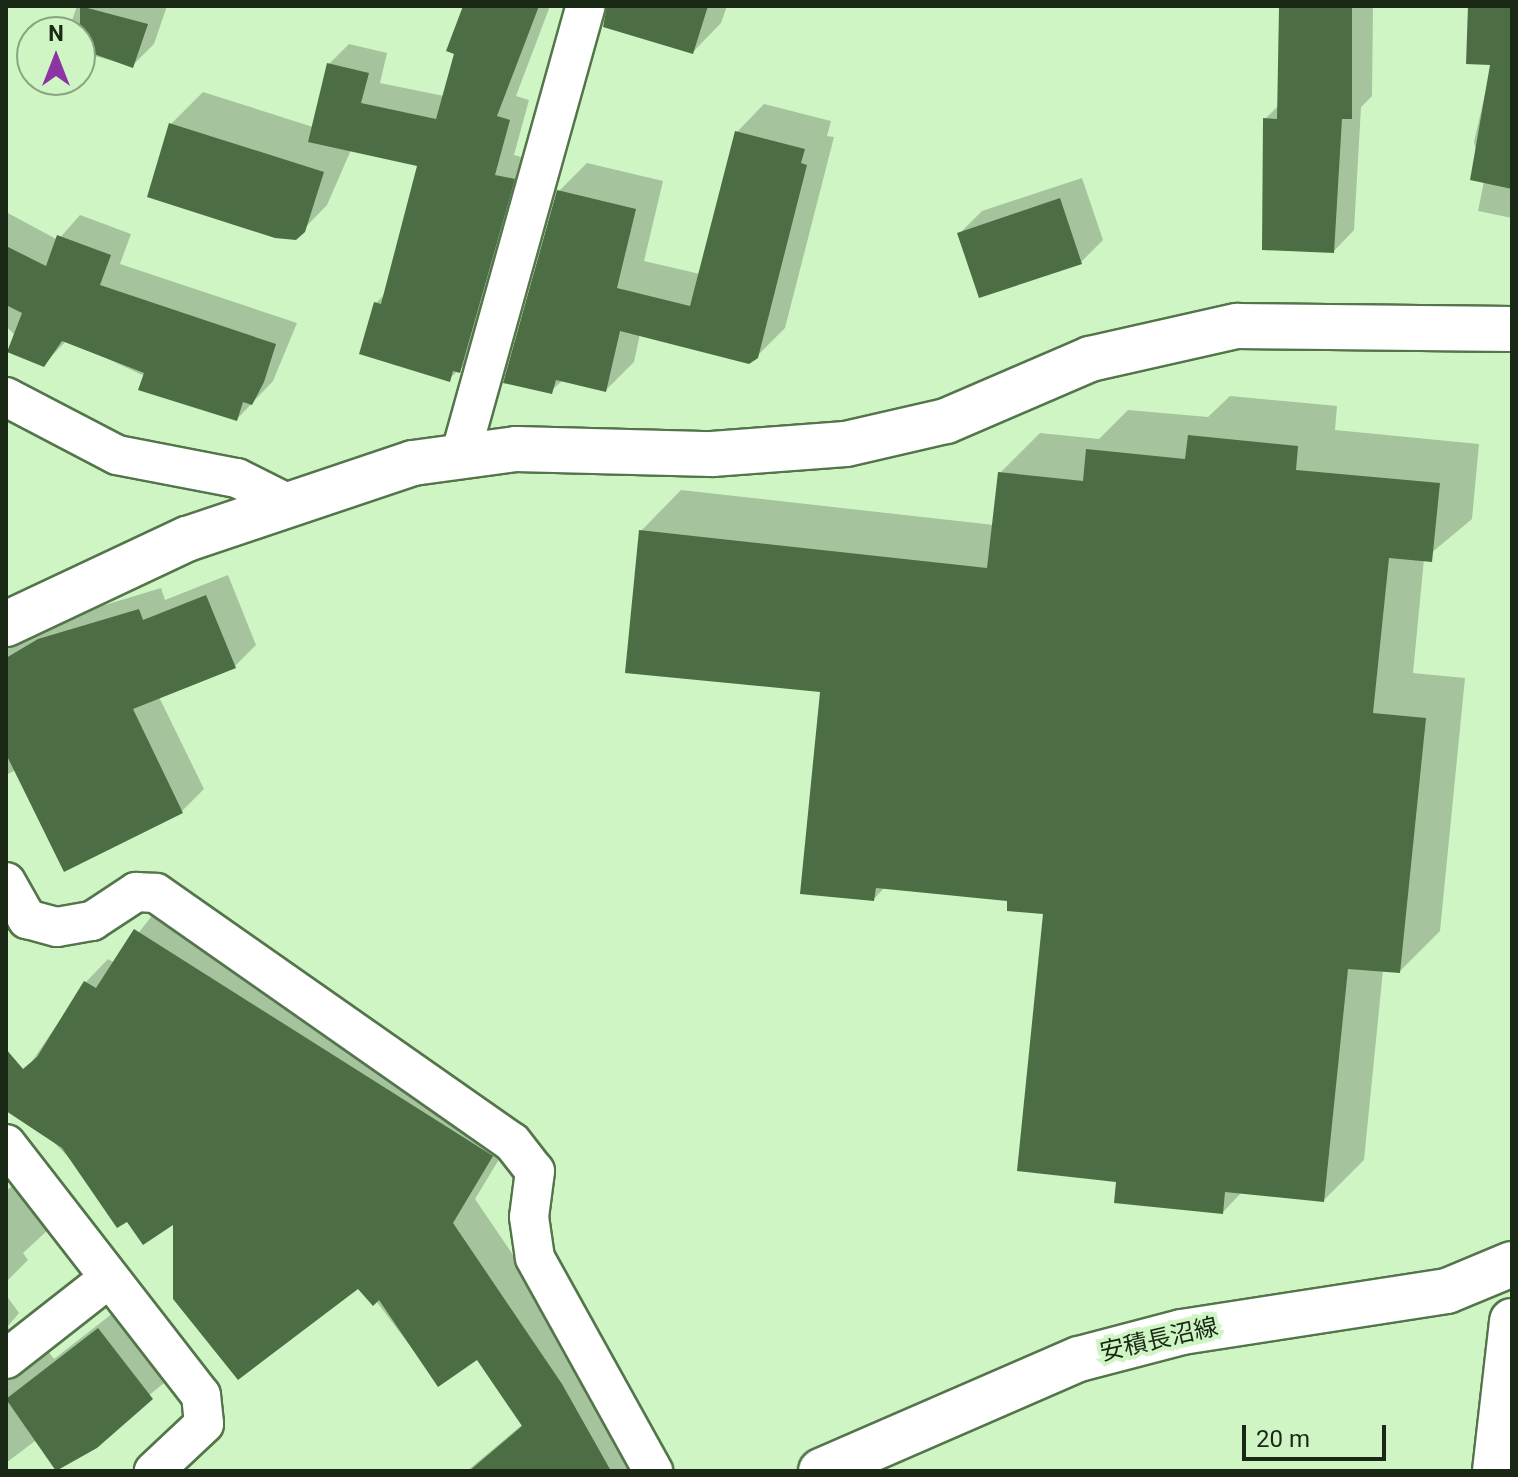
<!DOCTYPE html>
<meta charset="utf-8">
<style>
body{margin:0}
#map{position:relative;width:1518px;height:1477px;overflow:hidden;background:#cff5c5;font-family:Roboto,"Noto Sans JP",sans-serif}
div>[style]{position:absolute}
.shadow>*{inset:0;background:#0003}
.building>*{inset:0;background:#4d6e44}
.roads{filter:drop-shadow(2px 0 #54754b) drop-shadow(-2px 0 #54754b) drop-shadow(0 2px #54754b) drop-shadow(0 -2px #54754b)}
.street>*{height:38px;margin:-19px;padding:0 19px;transform-origin:19px;border-radius:19px;background:#fff}
.secondary>*{height:44px;margin:-22px;padding:0 22px;transform-origin:22px;border-radius:22px;background:#fff}
.primary>*{height:44px;margin:-22px;padding:0 22px;transform-origin:22px;border-radius:22px;background:#fff}
span{translate:-50% -50%;white-space:nowrap;text-align:center;line-height:1.15;-webkit-text-stroke:8px #cff5c5;paint-order:stroke}
.street-label{font-size:24px;color:#1a2816}
.frame{position:absolute;inset:0;border:8px solid #1a2816;pointer-events:none}
.north{position:absolute;left:16px;top:16px;width:80px;height:80px;box-sizing:border-box;background:#cff5c5;border:2px solid #87a37f;border-radius:50%;rotate:0deg;font-size:22px;font-weight:700;line-height:32px;text-align:center;color:#1a2816}
.north::after{content:'';display:block;margin:auto;width:28px;height:36px;background:#8c35a2;clip-path:polygon(50% 0,100% 100%,50% 72%,0 100%)}
.scale{position:absolute;left:1242px;top:1425px;width:144px;height:36px;box-sizing:border-box;border:4px solid #1a2816;border-top:0;padding-left:10px;font-size:24px;line-height:28px;white-space:nowrap;color:#1a2816;-webkit-text-stroke:6px #cff5c5;paint-order:stroke}
</style>
<div id="map">
<div class="shadow">
<div style="clip-path:polygon(77px 6px,167px 6px,154px 44px,132px 66px,80px 52px,80px 32px,68px 32px)"></div>
<div style="clip-path:polygon(465px 6px,550px 6px,516px 96px,529px 100px,514px 155px,533px 160px,480px 351px,449px 379px,376px 303px,387px 292px,419px 165px,351px 150px,327px 205px,295px 238px,171px 124px,203px 92px,313px 127px,329px 64px,349px 44px,387px 53px,380px 83px,444px 96px)"></div>
<div style="clip-path:polygon(628px 6px,727px 6px,721px 23px,693px 52px)"></div>
<div style="clip-path:polygon(1284px 6px,1373px 6px,1372px 96px,1361px 107px,1354px 230px,1334px 251px,1265px 119px,1279px 105px)"></div>
<div style="clip-path:polygon(1470px 6px,1512px 6px,1512px 218px,1478px 211px,1484px 181px,1474px 142px,1492px 63px)"></div>
<div style="clip-path:polygon(764px 104px,831px 121px,827px 136px,834px 137px,785px 328px,757px 356px,640px 334px,634px 362px,606px 390px,563px 380px,551px 391px,559px 191px,587px 163px,663px 181px,644px 261px,700px 274px,737px 132px)"></div>
<div style="clip-path:polygon(1082px 178px,1103px 240px,1081px 262px,960px 233px,982px 211px)"></div>
<div style="clip-path:polygon(6px 212px,58px 240px,80px 215px,131px 234px,120px 264px,297px 323px,273px 381px,237px 419px,67px 340px,43px 365px,6px 326px)"></div>
<div style="clip-path:polygon(1230px 396px,1337px 406px,1335px 430px,1479px 444px,1472px 519px,1424px 559px,1413px 673px,1465px 678px,1440px 931px,1400px 971px,1383px 970px,1364px 1160px,1324px 1200px,1242px 1192px,1223px 1212px,1045px 912px,1009px 899px,885px 887px,874px 899px,822px 691px,641px 531px,681px 490px,994px 525px,1000px 473px,1040px 433px,1099px 439px,1128px 410px,1208px 417px)"></div>
<div style="clip-path:polygon(228px 575px,256px 645px,234px 667px,159px 697px,204px 789px,182px 811px,16px 770px,6px 775px,6px 645px,62px 618px,161px 588px,165px 600px)"></div>
<div style="clip-path:polygon(158px 908px,515px 1133px,475px 1199px,585px 1361px,643px 1471px,467px 1471px,523px 1424px,477px 1358px,439px 1384px,342px 1256px,175px 1221px,127px 1219px,9px 1095px,86px 982px,108px 959px,115px 963px)"></div>
<div style="clip-path:polygon(28px 1174px,61px 1218px,23px 1253px,28px 1260px,6px 1282px,6px 1191px)"></div>
<div style="clip-path:polygon(6px 1295px,19px 1313px,8px 1326px,12px 1350px,33px 1358px,48px 1351px,54px 1359px,122px 1306px,175px 1374px,58px 1470px,35px 1441px,6px 1463px)"></div>
</div>
<div class="building">
<div style="clip-path:polygon(80px 6px,148px 24px,133px 68px,80px 49px)"></div>
<div style="clip-path:polygon(463px 6px,539px 6px,497px 116px,510px 120px,495px 175px,515px 179px,460px 373px,453px 371px,450px 382px,359px 354px,374px 302px,381px 304px,417px 166px,308px 142px,327px 63px,369px 73px,361px 103px,436px 119px,454px 54px,446px 51px)"></div>
<div style="clip-path:polygon(607px 6px,708px 6px,693px 54px,603px 27px)"></div>
<div style="clip-path:polygon(1468px 6px,1512px 6px,1512px 189px,1470px 180px,1490px 65px,1466px 64px)"></div>
<div style="clip-path:polygon(1279px 8px,1352px 8px,1352px 119px,1342px 119px,1334px 253px,1262px 250px,1263px 118px,1277px 119px)"></div>
<div style="clip-path:polygon(169px 123px,324px 172px,305px 232px,296px 240px,275px 238px,147px 197px)"></div>
<div style="clip-path:polygon(735px 131px,805px 149px,801px 163px,807px 165px,758px 358px,749px 364px,620px 331px,606px 392px,556px 380px,552px 394px,503px 383px,557px 190px,636px 209px,617px 288px,690px 306px)"></div>
<div style="clip-path:polygon(1060px 198px,1082px 264px,979px 298px,957px 233px)"></div>
<div style="clip-path:polygon(57px 235px,111px 255px,100px 285px,276px 344px,264px 382px,252px 405px,243px 402px,237px 421px,138px 390px,144px 373px,62px 341px,44px 367px,7px 352px,22px 313px,6px 305px,6px 246px,46px 266px)"></div>
<div style="clip-path:polygon(1188px 435px,1298px 446px,1296px 470px,1440px 483px,1432px 562px,1389px 558px,1373px 713px,1426px 718px,1400px 973px,1348px 969px,1324px 1202px,1225px 1192px,1223px 1214px,1114px 1203px,1116px 1182px,1017px 1171px,1043px 914px,1007px 911px,1007px 901px,876px 888px,874px 901px,800px 894px,820px 692px,625px 673px,639px 530px,987px 568px,998px 472px,1083px 481px,1086px 449px,1185px 459px)"></div>
<div style="clip-path:polygon(206px 595px,236px 668px,133px 709px,183px 813px,64px 872px,6px 754px,6px 658px,38px 639px,139px 609px,143px 620px)"></div>
<div style="clip-path:polygon(134px 929px,493px 1156px,453px 1223px,562px 1384px,611px 1471px,469px 1471px,522px 1426px,477px 1360px,438px 1387px,379px 1300px,373px 1306px,358px 1289px,238px 1380px,173px 1299px,173px 1225px,143px 1245px,127px 1222px,117px 1228px,62px 1148px,6px 1111px,6px 1049px,23px 1069px,37px 1057px,84px 981px,96px 988px)"></div>
<div style="clip-path:polygon(98px 1328px,153px 1399px,97px 1448px,56px 1471px,6px 1399px)"></div>
</div>
<div class="roads">
<div class="street">
<div style="left:6px;top:397px;width:125px;rotate:27.6deg"></div>
<div style="left:117px;top:455px;width:122px;rotate:10.9deg"></div>
<div style="left:237px;top:478px;width:54px;rotate:26.6deg"></div>
<div style="left:460px;top:456px;width:467px;rotate:-74.4deg"></div>
<div style="left:6px;top:882px;width:43px;rotate:60.4deg"></div>
<div style="left:27px;top:919px;width:31px;rotate:15deg"></div>
<div style="left:57px;top:927px;width:36px;rotate:-10deg"></div>
<div style="left:92px;top:921px;width:53px;rotate:-33.4deg"></div>
<div style="left:136px;top:892px;width:20px;rotate:3deg"></div>
<div style="left:156px;top:893px;width:434px;rotate:35deg"></div>
<div style="left:512px;top:1142px;width:37px;rotate:52deg"></div>
<div style="left:535px;top:1171px;width:46px;rotate:97.4deg"></div>
<div style="left:529px;top:1217px;width:41px;rotate:81.7deg"></div>
<div style="left:535px;top:1258px;width:244px;rotate:61deg"></div>
<div style="left:6px;top:1144px;width:318px;rotate:52.2deg"></div>
<div style="left:201px;top:1395px;width:29px;rotate:84deg"></div>
<div style="left:204px;top:1424px;width:69px;rotate:136.8deg"></div>
<div style="left:6px;top:1359px;width:130px;rotate:-38.1deg"></div>
</div>
<div class="secondary">
<div style="left:6px;top:624px;width:200px;rotate:-25.2deg"></div>
<div style="left:187px;top:539px;width:238px;rotate:-18.6deg"></div>
<div style="left:413px;top:463px;width:104px;rotate:-7.7deg"></div>
<div style="left:516px;top:449px;width:196px;rotate:1.5deg"></div>
<div style="left:712px;top:454px;width:134px;rotate:-4.3deg"></div>
<div style="left:846px;top:444px;width:103px;rotate:-13deg"></div>
<div style="left:946px;top:421px;width:157px;rotate:-23.3deg"></div>
<div style="left:1090px;top:359px;width:151px;rotate:-12.7deg"></div>
<div style="left:1237px;top:326px;width:275px;rotate:0.6deg"></div>
<div style="left:821px;top:1471px;width:281px;rotate:-23.5deg"></div>
<div style="left:1079px;top:1359px;width:106px;rotate:-14.7deg"></div>
<div style="left:1182px;top:1332px;width:268px;rotate:-8.8deg"></div>
<div style="left:1447px;top:1291px;width:70px;rotate:-22.6deg"></div>
</div>
<div class="primary">
<div style="left:1495px;top:1471px;width:151px;rotate:-83.5deg"></div>
</div>
</div>
<div class="street-label">
<span style="left:1159px;top:1340px;rotate:-13deg">安積長沼線</span>
</div>
<div class="frame"></div>
<div class="north">N</div>
<div class="scale">20 m</div>
</div>
